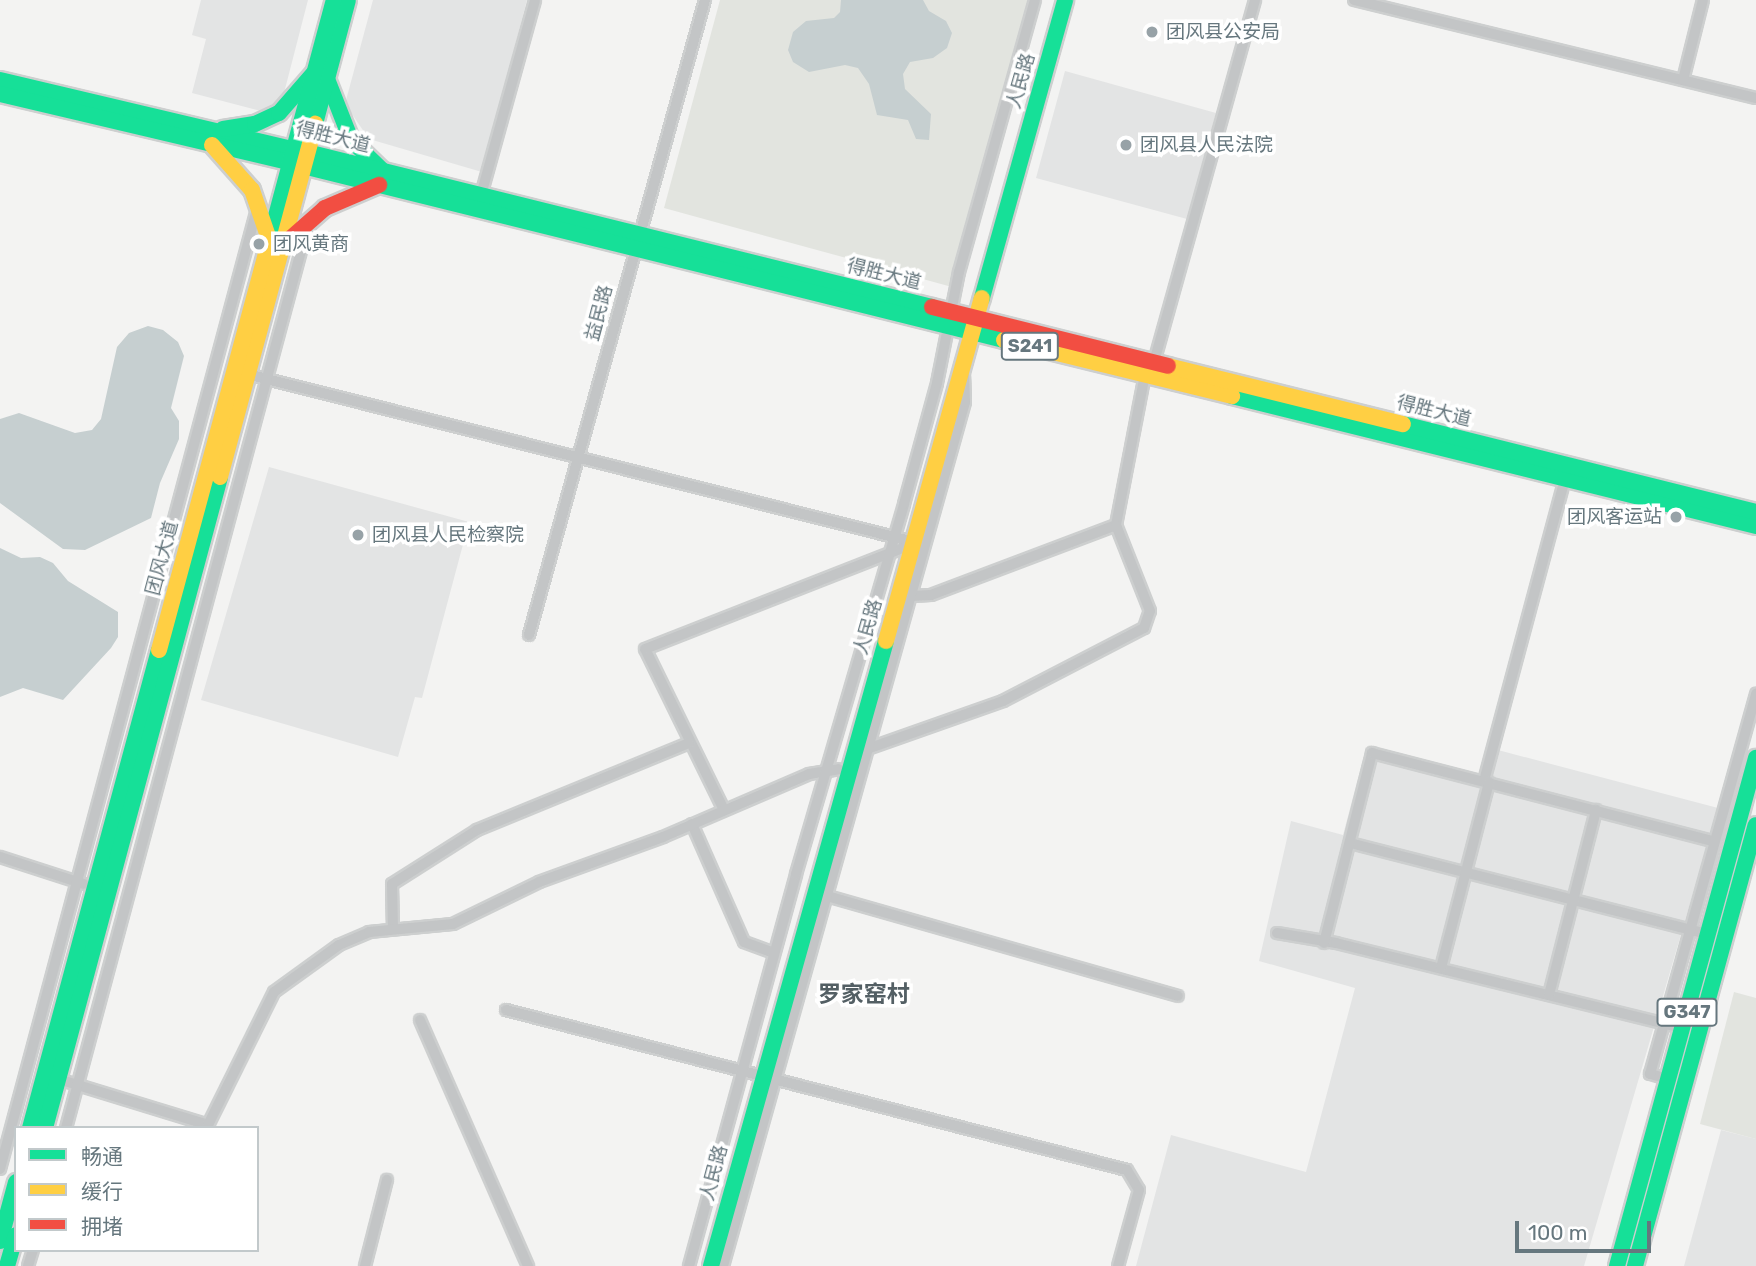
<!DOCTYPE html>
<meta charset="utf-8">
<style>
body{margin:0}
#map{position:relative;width:1756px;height:1266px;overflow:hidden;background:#f3f3f2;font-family:Rubik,"Noto Sans SC",sans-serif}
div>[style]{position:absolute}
.built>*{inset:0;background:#e3e4e4}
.green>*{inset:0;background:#e2e4df}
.water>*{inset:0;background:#c6cfd0}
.roads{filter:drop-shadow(2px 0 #cdcfcf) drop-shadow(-2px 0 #cdcfcf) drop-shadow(0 2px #cdcfcf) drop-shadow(0 -2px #cdcfcf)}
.street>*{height:10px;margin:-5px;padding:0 5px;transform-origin:5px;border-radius:5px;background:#c3c5c6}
.fast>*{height:16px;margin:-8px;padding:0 8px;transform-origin:8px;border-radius:8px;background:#16e098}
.slow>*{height:16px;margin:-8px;padding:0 8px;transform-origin:8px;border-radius:8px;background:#ffcf43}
.jam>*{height:16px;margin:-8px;padding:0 8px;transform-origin:8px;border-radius:8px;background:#f24e42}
.dots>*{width:19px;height:19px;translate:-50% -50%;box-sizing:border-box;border:4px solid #fff;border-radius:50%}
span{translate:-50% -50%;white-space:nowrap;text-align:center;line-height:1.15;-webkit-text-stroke:7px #fff;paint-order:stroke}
.shield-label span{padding:2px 5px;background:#fff;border:2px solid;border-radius:5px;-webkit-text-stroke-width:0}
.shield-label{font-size:18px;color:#66777e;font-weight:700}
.poi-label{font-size:19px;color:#66777e}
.left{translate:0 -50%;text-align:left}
.right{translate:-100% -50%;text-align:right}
.street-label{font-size:19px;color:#66777e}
.quarter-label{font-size:23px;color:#535f64;font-weight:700}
.legend{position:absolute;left:14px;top:1126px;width:245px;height:126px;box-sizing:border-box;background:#fff;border:2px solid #c2c9cb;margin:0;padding:9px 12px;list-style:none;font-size:21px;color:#66777e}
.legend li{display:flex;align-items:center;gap:14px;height:35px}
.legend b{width:35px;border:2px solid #c2c9cb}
.scale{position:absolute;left:1515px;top:1221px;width:136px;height:32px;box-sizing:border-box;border:4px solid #66777e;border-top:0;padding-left:9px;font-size:21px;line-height:24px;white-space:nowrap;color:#66777e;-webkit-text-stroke:5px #fff;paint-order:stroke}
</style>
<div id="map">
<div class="built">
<div style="clip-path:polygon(201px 0,308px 0,284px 93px,273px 104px,261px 111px,192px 93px,206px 39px,192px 35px)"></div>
<div style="clip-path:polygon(373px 0,527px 0,482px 172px,369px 139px,345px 104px)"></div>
<div style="clip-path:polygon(1065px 71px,1216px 113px,1187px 219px,1036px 178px)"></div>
<div style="clip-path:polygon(269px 467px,469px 522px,422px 698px,415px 697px,398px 757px,201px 700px)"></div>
<div style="clip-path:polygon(1366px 748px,1490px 777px,1498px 750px,1718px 808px,1584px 1266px,1136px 1266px,1171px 1135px,1306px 1172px,1355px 988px,1259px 961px,1291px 821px,1343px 835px)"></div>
<div style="clip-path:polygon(1721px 1130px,1756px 1139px,1756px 1266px,1684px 1266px)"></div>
</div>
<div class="green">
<div style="clip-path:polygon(720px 0,1028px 0,952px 287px,664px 208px)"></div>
<div style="clip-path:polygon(1734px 992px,1756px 998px,1756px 1139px,1700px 1124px)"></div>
</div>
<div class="water">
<div style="clip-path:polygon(841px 0,923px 0,929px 11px,946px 21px,952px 33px,947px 48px,933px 58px,910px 62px,903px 74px,905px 89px,931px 114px,929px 140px,916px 139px,908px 120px,877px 115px,869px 84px,858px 68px,845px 65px,809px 72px,793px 62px,788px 50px,793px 32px,806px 21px,834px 18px,840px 12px)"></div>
<div style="clip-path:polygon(148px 326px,163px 330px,178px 342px,184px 356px,171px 408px,179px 421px,179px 439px,160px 483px,151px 518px,85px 550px,63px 549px,0 503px,0 419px,19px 413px,75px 433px,92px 430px,101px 419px,117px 347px,129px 333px)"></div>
<div style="clip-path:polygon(0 548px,21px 558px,40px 557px,53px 563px,68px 581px,118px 612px,118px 637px,111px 648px,63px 700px,23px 688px,0 697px)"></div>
</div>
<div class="roads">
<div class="street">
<div style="left:1354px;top:0;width:414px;rotate:13.7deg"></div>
<div style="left:1683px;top:80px;width:82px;rotate:-76deg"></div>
<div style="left:481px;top:195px;width:202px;rotate:-74.5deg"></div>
<div style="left:1154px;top:362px;width:376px;rotate:-74.4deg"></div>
<div style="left:247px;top:374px;width:680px;rotate:14.14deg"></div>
<div style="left:910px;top:596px;width:21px;rotate:-3deg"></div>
<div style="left:931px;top:595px;width:198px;rotate:-20.7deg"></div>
<div style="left:1116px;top:525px;width:154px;rotate:-79.1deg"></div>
<div style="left:529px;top:635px;width:659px;rotate:-74.51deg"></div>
<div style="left:864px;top:750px;width:147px;rotate:-19.4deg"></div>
<div style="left:1003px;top:701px;width:159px;rotate:-27.4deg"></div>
<div style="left:1144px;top:628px;width:18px;rotate:-71deg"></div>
<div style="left:1150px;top:611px;width:92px;rotate:-111.6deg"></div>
<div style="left:1484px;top:781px;width:313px;rotate:-75deg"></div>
<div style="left:724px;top:810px;width:179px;rotate:-116.1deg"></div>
<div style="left:645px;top:649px;width:277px;rotate:-21.4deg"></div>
<div style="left:692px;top:824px;width:129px;rotate:66.2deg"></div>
<div style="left:744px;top:942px;width:32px;rotate:20deg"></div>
<div style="left:1350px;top:843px;width:369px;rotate:14.3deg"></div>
<div style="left:0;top:857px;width:88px;rotate:17.8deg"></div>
<div style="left:820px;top:894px;width:372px;rotate:15.9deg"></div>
<div style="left:393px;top:929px;width:45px;rotate:-91.3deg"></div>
<div style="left:392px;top:884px;width:101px;rotate:-32.4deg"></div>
<div style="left:477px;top:830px;width:229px;rotate:-22.3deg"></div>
<div style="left:1277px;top:933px;width:60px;rotate:9.6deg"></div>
<div style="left:1336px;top:943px;width:356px;rotate:13.8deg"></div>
<div style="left:1324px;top:943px;width:196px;rotate:-75.8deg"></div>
<div style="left:1372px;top:753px;width:351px;rotate:14.5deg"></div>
<div style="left:1441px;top:968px;width:192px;rotate:-75.5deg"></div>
<div style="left:1549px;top:995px;width:191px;rotate:-75.7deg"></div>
<div style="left:506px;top:1010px;width:641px;rotate:14.45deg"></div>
<div style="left:1127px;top:1170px;width:23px;rotate:59deg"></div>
<div style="left:1139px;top:1190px;width:79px;rotate:105.4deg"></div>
<div style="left:420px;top:1020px;width:269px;rotate:66.3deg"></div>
<div style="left:58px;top:1079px;width:157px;rotate:17deg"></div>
<div style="left:208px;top:1125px;width:148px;rotate:-63.6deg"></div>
<div style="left:274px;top:992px;width:80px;rotate:-35.9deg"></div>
<div style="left:339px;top:945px;width:33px;rotate:-23deg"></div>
<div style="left:369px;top:932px;width:84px;rotate:-5.4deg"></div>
<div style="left:453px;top:924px;width:96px;rotate:-26deg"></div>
<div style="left:539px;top:882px;width:132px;rotate:-19.9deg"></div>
<div style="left:663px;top:837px;width:159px;rotate:-23.3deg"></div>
<div style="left:809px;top:774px;width:30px;rotate:-9deg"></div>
<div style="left:1668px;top:1079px;width:19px;rotate:-164deg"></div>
<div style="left:1650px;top:1074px;width:395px;rotate:-74.4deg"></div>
<div style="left:66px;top:1128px;width:935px;rotate:-75deg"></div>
<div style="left:0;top:1169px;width:994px;rotate:-75.01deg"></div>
<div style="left:28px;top:1266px;width:17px;rotate:-73deg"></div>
<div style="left:365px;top:1266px;width:89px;rotate:-75.7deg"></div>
<div style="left:689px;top:1266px;width:406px;rotate:-74.7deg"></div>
<div style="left:796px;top:874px;width:385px;rotate:-73.7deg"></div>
<div style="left:904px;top:504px;width:125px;rotate:-74.7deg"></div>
<div style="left:937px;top:383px;width:113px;rotate:-78.8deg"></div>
<div style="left:959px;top:272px;width:282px;rotate:-74.4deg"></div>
<div style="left:723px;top:1266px;width:897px;rotate:-74.35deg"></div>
<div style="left:965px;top:402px;width:27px;rotate:-92deg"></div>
</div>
<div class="fast">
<div style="left:327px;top:79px;width:66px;rotate:68.5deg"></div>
<div style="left:351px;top:140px;width:42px;rotate:44deg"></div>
<div style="left:0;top:80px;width:312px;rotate:13.3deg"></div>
<div style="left:0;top:94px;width:309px;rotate:13.3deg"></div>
<div style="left:315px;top:124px;width:128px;rotate:-75.1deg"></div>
<div style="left:223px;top:129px;width:32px;rotate:-9deg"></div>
<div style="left:255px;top:124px;width:26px;rotate:-25deg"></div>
<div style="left:279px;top:113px;width:52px;rotate:-48.9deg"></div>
<div style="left:307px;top:152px;width:644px;rotate:13.93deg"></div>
<div style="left:303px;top:166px;width:722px;rotate:13.94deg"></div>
<div style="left:269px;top:242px;width:251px;rotate:-75deg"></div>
<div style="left:982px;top:298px;width:309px;rotate:-74.4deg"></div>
<div style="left:1232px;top:396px;width:540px;rotate:13.93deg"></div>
<div style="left:1403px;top:424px;width:364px;rotate:14deg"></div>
<div style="left:30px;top:1128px;width:495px;rotate:-74.9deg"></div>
<div style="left:45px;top:1128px;width:674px;rotate:-74.95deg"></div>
<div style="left:0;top:1241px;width:61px;rotate:-74.8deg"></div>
<div style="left:7px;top:1266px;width:32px;rotate:-74deg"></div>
<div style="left:711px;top:1266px;width:649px;rotate:-74.36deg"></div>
<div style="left:1617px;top:1266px;width:527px;rotate:-74.7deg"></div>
<div style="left:1635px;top:1266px;width:457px;rotate:-74.7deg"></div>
</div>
<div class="slow">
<div style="left:212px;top:145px;width:60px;rotate:48.4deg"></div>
<div style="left:252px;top:190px;width:52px;rotate:70.9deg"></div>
<div style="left:1004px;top:340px;width:235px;rotate:13.8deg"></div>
<div style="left:1168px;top:366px;width:242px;rotate:13.9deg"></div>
<div style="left:220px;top:477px;width:366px;rotate:-74.9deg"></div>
<div style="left:886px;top:641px;width:356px;rotate:-74.4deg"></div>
<div style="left:159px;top:650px;width:423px;rotate:-74.9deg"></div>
</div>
<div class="jam">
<div style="left:283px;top:245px;width:56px;rotate:-41.4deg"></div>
<div style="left:325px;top:208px;width:59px;rotate:-23.1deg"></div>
<div style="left:932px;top:307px;width:243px;rotate:14deg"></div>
</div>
</div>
<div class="dots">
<div style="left:1152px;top:32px;background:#97a2a7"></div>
<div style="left:1126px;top:145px;background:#97a2a7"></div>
<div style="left:259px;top:244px;background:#97a2a7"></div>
<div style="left:1676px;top:517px;background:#97a2a7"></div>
<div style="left:358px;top:535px;background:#97a2a7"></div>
</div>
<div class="shield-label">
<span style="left:1030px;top:346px">S241</span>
<span style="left:1687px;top:1012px">G347</span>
</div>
<div class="poi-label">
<span class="left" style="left:1166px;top:32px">团风县公安局</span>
<span class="left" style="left:1140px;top:145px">团风县人民法院</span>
<span class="left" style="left:273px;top:244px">团风黄商</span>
<span class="right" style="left:1662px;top:517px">团风客运站</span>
<span class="left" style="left:372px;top:535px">团风县人民检察院</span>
</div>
<div class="street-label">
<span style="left:1021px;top:81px;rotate:-74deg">人民路</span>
<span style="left:333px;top:137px;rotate:14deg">得胜大道</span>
<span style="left:884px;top:274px;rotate:14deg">得胜大道</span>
<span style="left:599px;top:313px;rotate:-75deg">益民路</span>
<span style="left:1434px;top:411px;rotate:14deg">得胜大道</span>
<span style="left:162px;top:558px;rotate:-75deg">团风大道</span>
<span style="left:868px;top:627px;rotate:-74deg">人民路</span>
<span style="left:714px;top:1173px;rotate:-75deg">人民路</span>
</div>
<div class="quarter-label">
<span style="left:864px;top:994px">罗家窑村</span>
</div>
<ul class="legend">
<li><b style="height:9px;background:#16e098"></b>畅通</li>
<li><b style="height:9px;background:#ffcf43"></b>缓行</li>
<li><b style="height:9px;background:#f24e42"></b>拥堵</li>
</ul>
<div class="scale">100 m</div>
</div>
